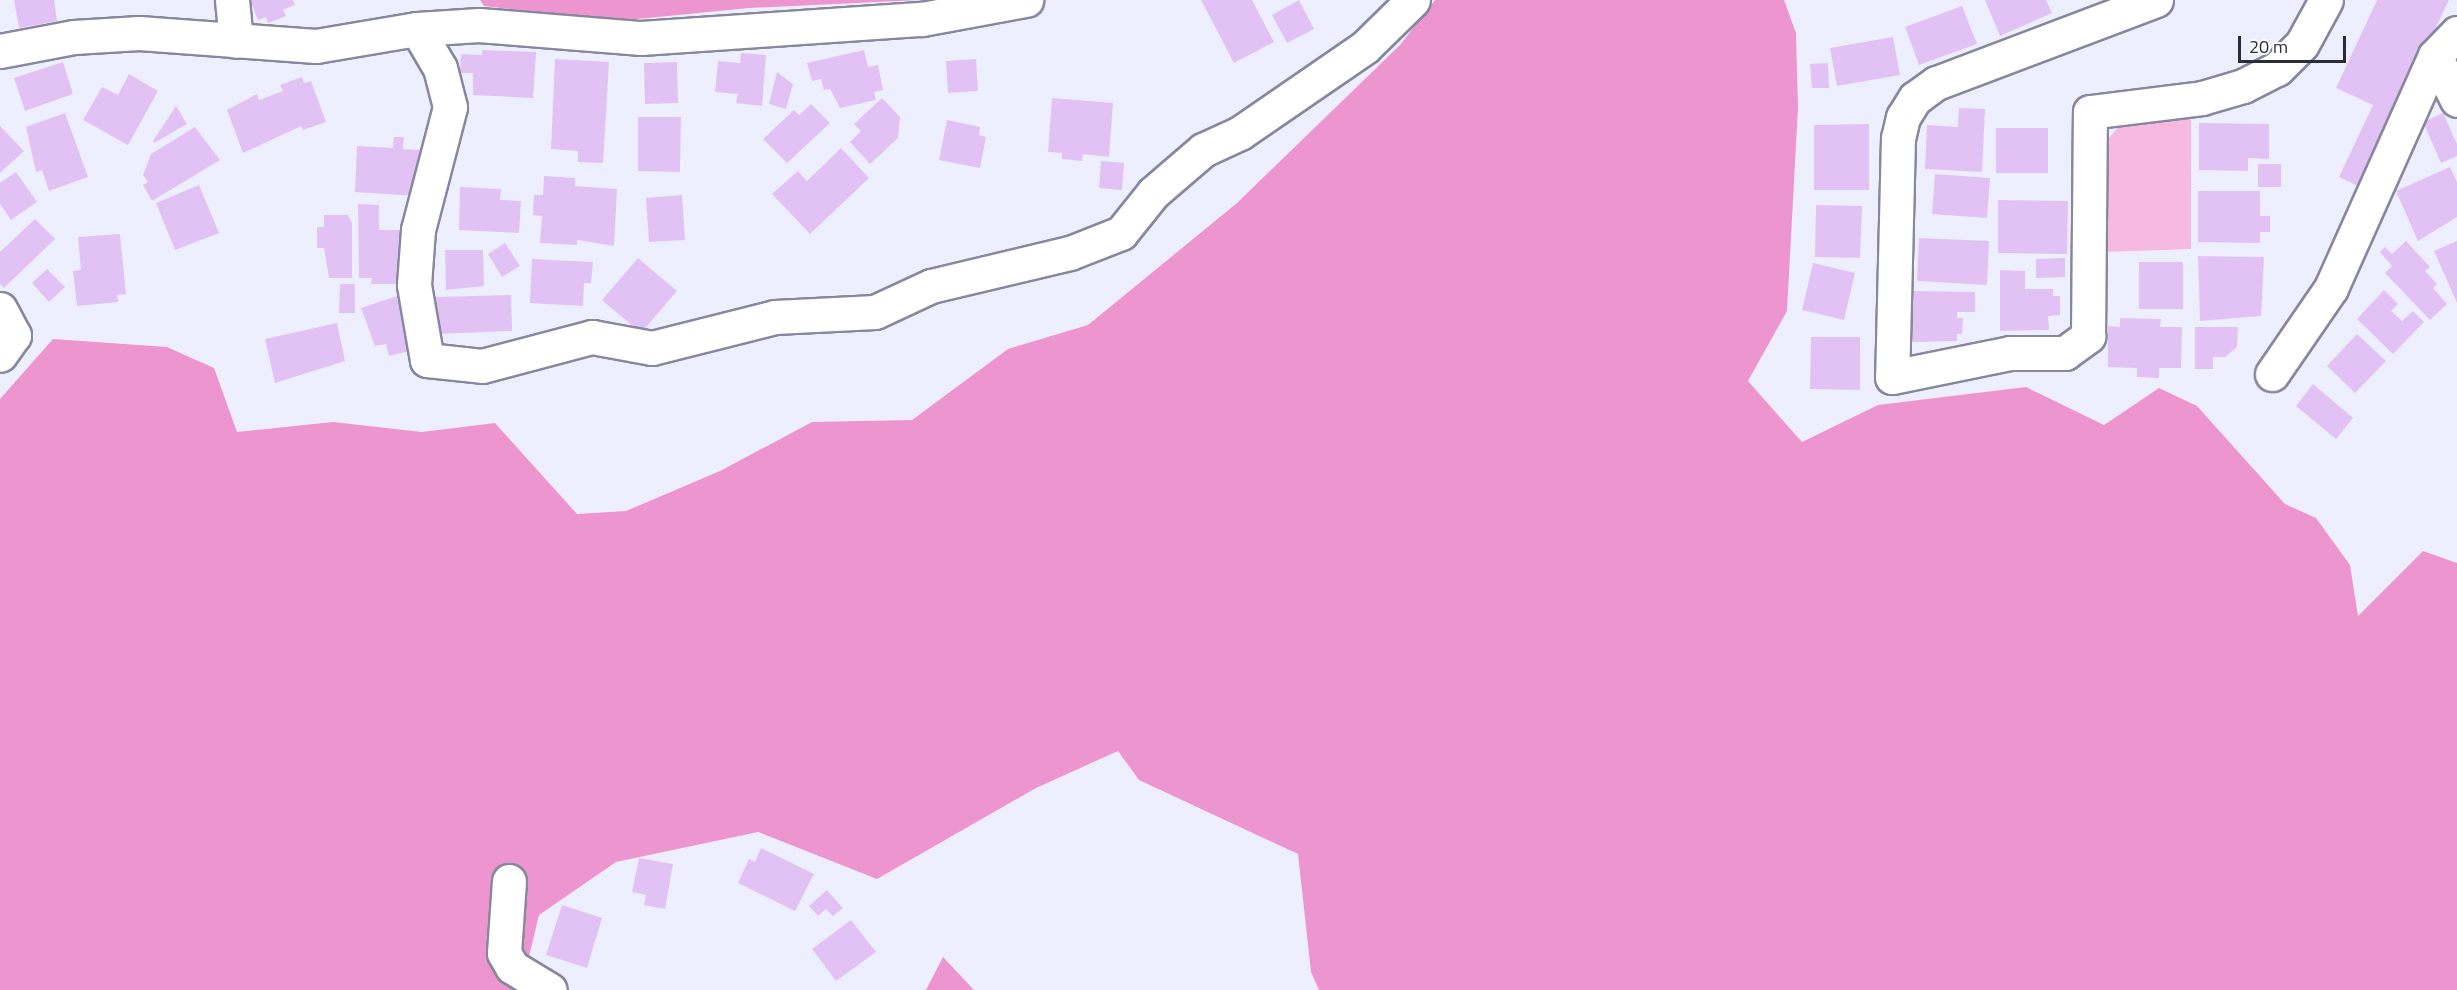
<!DOCTYPE html>
<style>
body{margin:0}
#map{position:relative;width:2457px;height:990px;overflow:hidden;background:#eeeffe;font-family:"Titillium Web",sans-serif}
div>[style]{position:absolute}
.green>*{inset:0;background:#f6b9df}
.forest>*{inset:0;background:#ed95ce}
.building>*{inset:0;background:#e2c2f4}
.roads{filter:drop-shadow(2px 0 #87879d) drop-shadow(-2px 0 #87879d) drop-shadow(0 2px #87879d) drop-shadow(0 -2px #87879d)}
.minor>*{height:33px;margin:-16.5px;padding:0 16.5px;transform-origin:16.5px;border-radius:16.5px;background:#fff}
span{translate:-50% -50%;white-space:nowrap;text-align:center;line-height:1.15;-webkit-text-stroke:5px #fefefe;paint-order:stroke}
.scale{position:absolute;left:2238px;top:36px;width:108px;height:27px;box-sizing:border-box;border:3px solid #2b2c35;border-top:0;padding-left:8px;font-size:18px;line-height:21px;white-space:nowrap;color:#2b2c35;-webkit-text-stroke:4px #fefefe;paint-order:stroke}
</style>
<div id="map">
<div class="green">
<div style="clip-path:polygon(2191px 113px,2191px 249px,2105px 252px,2103px 145px,2120px 125px)"></div>
</div>
<div class="forest">
<div style="clip-path:polygon(480px 0,919px 0,749px 8px,617px 21px,484px 6px)"></div>
<div style="clip-path:polygon(1435px 0,1784px 0,1796px 33px,1798px 108px,1787px 311px,1748px 381px,1802px 442px,1878px 405px,2026px 387px,2104px 425px,2159px 388px,2197px 406px,2285px 504px,2316px 518px,2350px 565px,2358px 616px,2423px 551px,2457px 563px,2457px 990px,1319px 990px,1311px 972px,1298px 854px,1139px 780px,1118px 751px,1036px 788px,877px 879px,758px 832px,616px 862px,539px 915px,521px 990px,0 990px,0 399px,53px 339px,167px 347px,214px 368px,237px 432px,333px 422px,422px 432px,495px 423px,577px 514px,626px 511px,720px 471px,812px 422px,912px 420px,1008px 349px,1088px 325px,1237px 203px,1400px 45px)"></div>
<div style="clip-path:polygon(943px 957px,974px 990px,926px 990px)"></div>
</div>
<div class="building">
<div style="clip-path:polygon(14px 0,54px 0,57px 21px,19px 28px)"></div>
<div style="clip-path:polygon(250px 0,293px 0,295px 5px,283px 10px,286px 16px,268px 23px,266px 17px,258px 20px)"></div>
<div style="clip-path:polygon(1201px 0,1252px 0,1274px 42px,1234px 63px)"></div>
<div style="clip-path:polygon(1299px 0,1314px 29px,1287px 43px,1272px 15px)"></div>
<div style="clip-path:polygon(1985px 0,2046px 0,2052px 13px,2000px 36px)"></div>
<div style="clip-path:polygon(2377px 0,2449px 0,2360px 187px,2339px 177px,2373px 105px,2336px 88px)"></div>
<div style="clip-path:polygon(1962px 6px,1977px 44px,1919px 65px,1905px 27px)"></div>
<div style="clip-path:polygon(1893px 37px,1900px 75px,1837px 86px,1830px 48px)"></div>
<div style="clip-path:polygon(482px 50px,536px 52px,533px 98px,473px 95px,473px 73px,460px 73px,461px 54px,482px 55px)"></div>
<div style="clip-path:polygon(864px 50px,868px 67px,878px 65px,883px 90px,874px 92px,876px 100px,840px 108px,830px 89px,824px 90px,821px 79px,812px 81px,807px 63px)"></div>
<div style="clip-path:polygon(741px 53px,766px 55px,762px 106px,736px 103px,738px 94px,715px 92px,718px 61px,740px 63px)"></div>
<div style="clip-path:polygon(555px 59px,609px 62px,603px 163px,578px 162px,578px 151px,551px 149px)"></div>
<div style="clip-path:polygon(976px 59px,978px 91px,948px 93px,946px 61px)"></div>
<div style="clip-path:polygon(63px 62px,73px 94px,25px 111px,14px 78px)"></div>
<div style="clip-path:polygon(677px 62px,678px 103px,645px 104px,644px 63px)"></div>
<div style="clip-path:polygon(1828px 63px,1829px 88px,1812px 88px,1810px 64px)"></div>
<div style="clip-path:polygon(777px 72px,793px 84px,786px 109px,769px 104px)"></div>
<div style="clip-path:polygon(129px 74px,158px 91px,128px 145px,83px 120px,102px 87px,118px 95px)"></div>
<div style="clip-path:polygon(302px 77px,304px 83px,311px 81px,326px 122px,303px 130px,301px 126px,243px 153px,227px 110px,257px 94px,259px 100px,283px 91px,280px 85px)"></div>
<div style="clip-path:polygon(882px 98px,900px 117px,898px 138px,870px 164px,850px 142px,861px 131px,854px 124px)"></div>
<div style="clip-path:polygon(1052px 98px,1113px 103px,1109px 157px,1083px 154px,1082px 161px,1062px 159px,1062px 153px,1048px 152px)"></div>
<div style="clip-path:polygon(811px 104px,830px 123px,787px 163px,763px 139px,794px 110px,799px 115px)"></div>
<div style="clip-path:polygon(176px 106px,187px 124px,154px 143px,153px 141px)"></div>
<div style="clip-path:polygon(1959px 108px,1985px 109px,1982px 172px,1925px 169px,1927px 125px,1958px 127px)"></div>
<div style="clip-path:polygon(65px 113px,88px 177px,49px 191px,42px 170px,36px 172px,26px 127px)"></div>
<div style="clip-path:polygon(2443px 113px,2457px 144px,2457px 156px,2441px 163px,2423px 122px)"></div>
<div style="clip-path:polygon(638px 117px,681px 117px,680px 172px,638px 171px)"></div>
<div style="clip-path:polygon(947px 120px,980px 127px,979px 135px,986px 137px,980px 168px,939px 160px)"></div>
<div style="clip-path:polygon(2199px 123px,2269px 124px,2269px 159px,2248px 158px,2248px 171px,2199px 170px)"></div>
<div style="clip-path:polygon(1869px 124px,1869px 190px,1814px 190px,1814px 125px)"></div>
<div style="clip-path:polygon(0 126px,24px 151px,0 173px)"></div>
<div style="clip-path:polygon(195px 127px,220px 160px,152px 201px,143px 185px,148px 182px,143px 175px,151px 154px)"></div>
<div style="clip-path:polygon(1996px 128px,2048px 128px,2048px 173px,1996px 173px)"></div>
<div style="clip-path:polygon(394px 137px,404px 137px,403px 149px,420px 150px,418px 196px,355px 192px,357px 146px,393px 148px)"></div>
<div style="clip-path:polygon(841px 148px,869px 178px,810px 234px,772px 194px,798px 171px,807px 181px)"></div>
<div style="clip-path:polygon(1101px 161px,1124px 163px,1122px 190px,1099px 188px)"></div>
<div style="clip-path:polygon(2258px 164px,2281px 164px,2281px 187px,2258px 187px)"></div>
<div style="clip-path:polygon(2450px 167px,2457px 182px,2457px 217px,2418px 241px,2396px 191px)"></div>
<div style="clip-path:polygon(16px 172px,37px 202px,11px 220px,0 204px,0 183px)"></div>
<div style="clip-path:polygon(1935px 174px,1990px 178px,1987px 218px,1932px 214px)"></div>
<div style="clip-path:polygon(544px 176px,575px 178px,575px 186px,617px 189px,614px 246px,577px 240px,577px 245px,540px 243px,542px 216px,533px 215px,534px 195px,543px 195px)"></div>
<div style="clip-path:polygon(199px 185px,219px 233px,175px 250px,156px 203px)"></div>
<div style="clip-path:polygon(460px 187px,501px 189px,500px 200px,521px 201px,519px 233px,459px 230px)"></div>
<div style="clip-path:polygon(2198px 191px,2260px 191px,2260px 216px,2270px 216px,2270px 232px,2260px 232px,2260px 243px,2198px 242px)"></div>
<div style="clip-path:polygon(682px 195px,685px 240px,649px 242px,646px 198px)"></div>
<div style="clip-path:polygon(1998px 200px,2068px 201px,2067px 254px,1998px 253px)"></div>
<div style="clip-path:polygon(358px 204px,379px 205px,379px 230px,406px 230px,399px 284px,371px 284px,372px 278px,359px 278px)"></div>
<div style="clip-path:polygon(1816px 205px,1862px 206px,1860px 258px,1815px 257px)"></div>
<div style="clip-path:polygon(324px 215px,348px 215px,352px 223px,352px 278px,329px 278px,324px 248px,317px 248px,317px 227px,324px 227px)"></div>
<div style="clip-path:polygon(35px 219px,55px 239px,4px 288px,0 284px,0 252px)"></div>
<div style="clip-path:polygon(120px 234px,126px 294px,117px 295px,118px 302px,77px 306px,73px 271px,81px 270px,78px 237px)"></div>
<div style="clip-path:polygon(1919px 238px,1989px 241px,1987px 285px,1917px 281px)"></div>
<div style="clip-path:polygon(2406px 241px,2430px 267px,2425px 271px,2437px 284px,2433px 288px,2447px 304px,2430px 320px,2385px 273px,2392px 266px,2380px 252px,2385px 247px,2392px 254px)"></div>
<div style="clip-path:polygon(2457px 241px,2457px 303px,2434px 251px)"></div>
<div style="clip-path:polygon(505px 243px,520px 266px,502px 277px,488px 254px)"></div>
<div style="clip-path:polygon(445px 250px,483px 250px,484px 286px,446px 290px)"></div>
<div style="clip-path:polygon(2198px 256px,2264px 257px,2261px 316px,2200px 321px)"></div>
<div style="clip-path:polygon(638px 258px,677px 291px,641px 333px,602px 300px)"></div>
<div style="clip-path:polygon(2065px 258px,2065px 277px,2036px 278px,2036px 259px)"></div>
<div style="clip-path:polygon(532px 259px,593px 262px,591px 283px,584px 283px,583px 306px,530px 303px)"></div>
<div style="clip-path:polygon(2139px 262px,2183px 262px,2183px 309px,2139px 309px)"></div>
<div style="clip-path:polygon(1813px 263px,1855px 273px,1844px 320px,1802px 310px)"></div>
<div style="clip-path:polygon(47px 269px,65px 287px,49px 302px,32px 283px)"></div>
<div style="clip-path:polygon(2000px 270px,2025px 271px,2025px 289px,2053px 289px,2053px 296px,2060px 296px,2060px 315px,2048px 316px,2049px 330px,2000px 331px)"></div>
<div style="clip-path:polygon(340px 284px,355px 284px,355px 313px,339px 313px)"></div>
<div style="clip-path:polygon(2384px 290px,2398px 304px,2391px 311px,2402px 321px,2413px 311px,2424px 322px,2393px 354px,2357px 319px)"></div>
<div style="clip-path:polygon(1912px 291px,1975px 292px,1975px 312px,1957px 312px,1957px 318px,1963px 318px,1962px 334px,1957px 334px,1957px 341px,1912px 342px)"></div>
<div style="clip-path:polygon(403px 294px,407px 313px,401px 314px,410px 351px,389px 356px,386px 344px,375px 346px,361px 308px)"></div>
<div style="clip-path:polygon(511px 295px,512px 331px,436px 334px,435px 297px)"></div>
<div style="clip-path:polygon(2120px 318px,2161px 319px,2160px 327px,2182px 327px,2181px 368px,2159px 368px,2159px 378px,2137px 377px,2137px 368px,2108px 367px,2108px 326px,2120px 327px)"></div>
<div style="clip-path:polygon(337px 323px,345px 361px,275px 383px,265px 339px)"></div>
<div style="clip-path:polygon(2195px 327px,2238px 327px,2237px 347px,2225px 357px,2213px 357px,2213px 369px,2195px 369px)"></div>
<div style="clip-path:polygon(2357px 334px,2386px 361px,2355px 393px,2327px 366px)"></div>
<div style="clip-path:polygon(1811px 337px,1860px 337px,1860px 390px,1810px 389px)"></div>
<div style="clip-path:polygon(2313px 384px,2353px 418px,2336px 439px,2296px 406px)"></div>
<div style="clip-path:polygon(761px 848px,814px 874px,795px 911px,738px 883px,749px 859px,755px 862px)"></div>
<div style="clip-path:polygon(639px 858px,673px 864px,665px 909px,644px 905px,646px 895px,632px 892px)"></div>
<div style="clip-path:polygon(827px 890px,843px 908px,833px 916px,826px 909px,818px 916px,809px 906px)"></div>
<div style="clip-path:polygon(562px 905px,602px 918px,587px 968px,546px 955px)"></div>
<div style="clip-path:polygon(851px 920px,876px 952px,836px 981px,812px 949px)"></div>
</div>
<div class="roads">
<div class="minor">
<div style="left:232px;top:0;width:41px;rotate:84.4deg"></div>
<div style="left:2156px;top:0;width:235px;rotate:159.3deg"></div>
<div style="left:1936px;top:83px;width:26px;rotate:144deg"></div>
<div style="left:1915px;top:98px;width:22px;rotate:122deg"></div>
<div style="left:1903px;top:117px;width:22px;rotate:103deg"></div>
<div style="left:1898px;top:138px;width:239px;rotate:91.4deg"></div>
<div style="left:1892px;top:377px;width:120px;rotate:-11.5deg"></div>
<div style="left:2010px;top:353px;width:55px"></div>
<div style="left:2065px;top:353px;width:29px;rotate:-36deg"></div>
<div style="left:2088px;top:336px;width:224px;rotate:-89.5deg"></div>
<div style="left:2090px;top:112px;width:113px;rotate:-7.1deg"></div>
<div style="left:2202px;top:98px;width:43px;rotate:-16.3deg"></div>
<div style="left:2243px;top:86px;width:38px;rotate:-27deg"></div>
<div style="left:2277px;top:69px;width:35px;rotate:-45deg"></div>
<div style="left:2302px;top:44px;width:50px;rotate:-61.4deg"></div>
<div style="left:417px;top:29px;width:45px;rotate:59.5deg"></div>
<div style="left:440px;top:68px;width:40px;rotate:75.6deg"></div>
<div style="left:450px;top:107px;width:127px;rotate:104.6deg"></div>
<div style="left:418px;top:230px;width:55px;rotate:94.2deg"></div>
<div style="left:414px;top:285px;width:76px;rotate:80.2deg"></div>
<div style="left:427px;top:360px;width:55px;rotate:6.2deg"></div>
<div style="left:482px;top:366px;width:114px;rotate:-14.8deg"></div>
<div style="left:592px;top:337px;width:61px;rotate:10.4deg"></div>
<div style="left:652px;top:348px;width:127px;rotate:-14.1deg"></div>
<div style="left:775px;top:317px;width:100px;rotate:-2.9deg"></div>
<div style="left:875px;top:312px;width:62px;rotate:-24.9deg"></div>
<div style="left:931px;top:286px;width:143px;rotate:-13.4deg"></div>
<div style="left:1070px;top:253px;width:55px;rotate:-21.4deg"></div>
<div style="left:1121px;top:233px;width:51px;rotate:-51.3deg"></div>
<div style="left:1153px;top:193px;width:66px;rotate:-40.7deg"></div>
<div style="left:1203px;top:150px;width:41px;rotate:-24.7deg"></div>
<div style="left:1240px;top:133px;width:152px;rotate:-34.5deg"></div>
<div style="left:1365px;top:47px;width:67px;rotate:-44.4deg"></div>
<div style="left:2457px;top:33px;width:32px;rotate:134deg"></div>
<div style="left:2435px;top:56px;width:49px;rotate:63.4deg"></div>
<div style="left:0;top:51px;width:75px;rotate:-10.7deg"></div>
<div style="left:74px;top:37px;width:65px;rotate:-3.5deg"></div>
<div style="left:139px;top:33px;width:177px;rotate:4.2deg"></div>
<div style="left:316px;top:46px;width:102px;rotate:-9.6deg"></div>
<div style="left:417px;top:29px;width:62px;rotate:-3.7deg"></div>
<div style="left:479px;top:25px;width:163px;rotate:4.6deg"></div>
<div style="left:641px;top:38px;width:282px;rotate:-3.9deg"></div>
<div style="left:922px;top:19px;width:106px;rotate:-10.4deg"></div>
<div style="left:0;top:309px;width:30px;rotate:62deg"></div>
<div style="left:14px;top:335px;width:24px;rotate:125deg"></div>
<div style="left:2272px;top:374px;width:104px;rotate:-55.5deg"></div>
<div style="left:2331px;top:288px;width:254px;rotate:-65.9deg"></div>
<div style="left:509px;top:881px;width:72px;rotate:94deg"></div>
<div style="left:504px;top:953px;width:16px;rotate:60deg"></div>
<div style="left:512px;top:967px;width:44px;rotate:31.2deg"></div>
</div>
</div>
<div class="scale">20 m</div>
</div>
